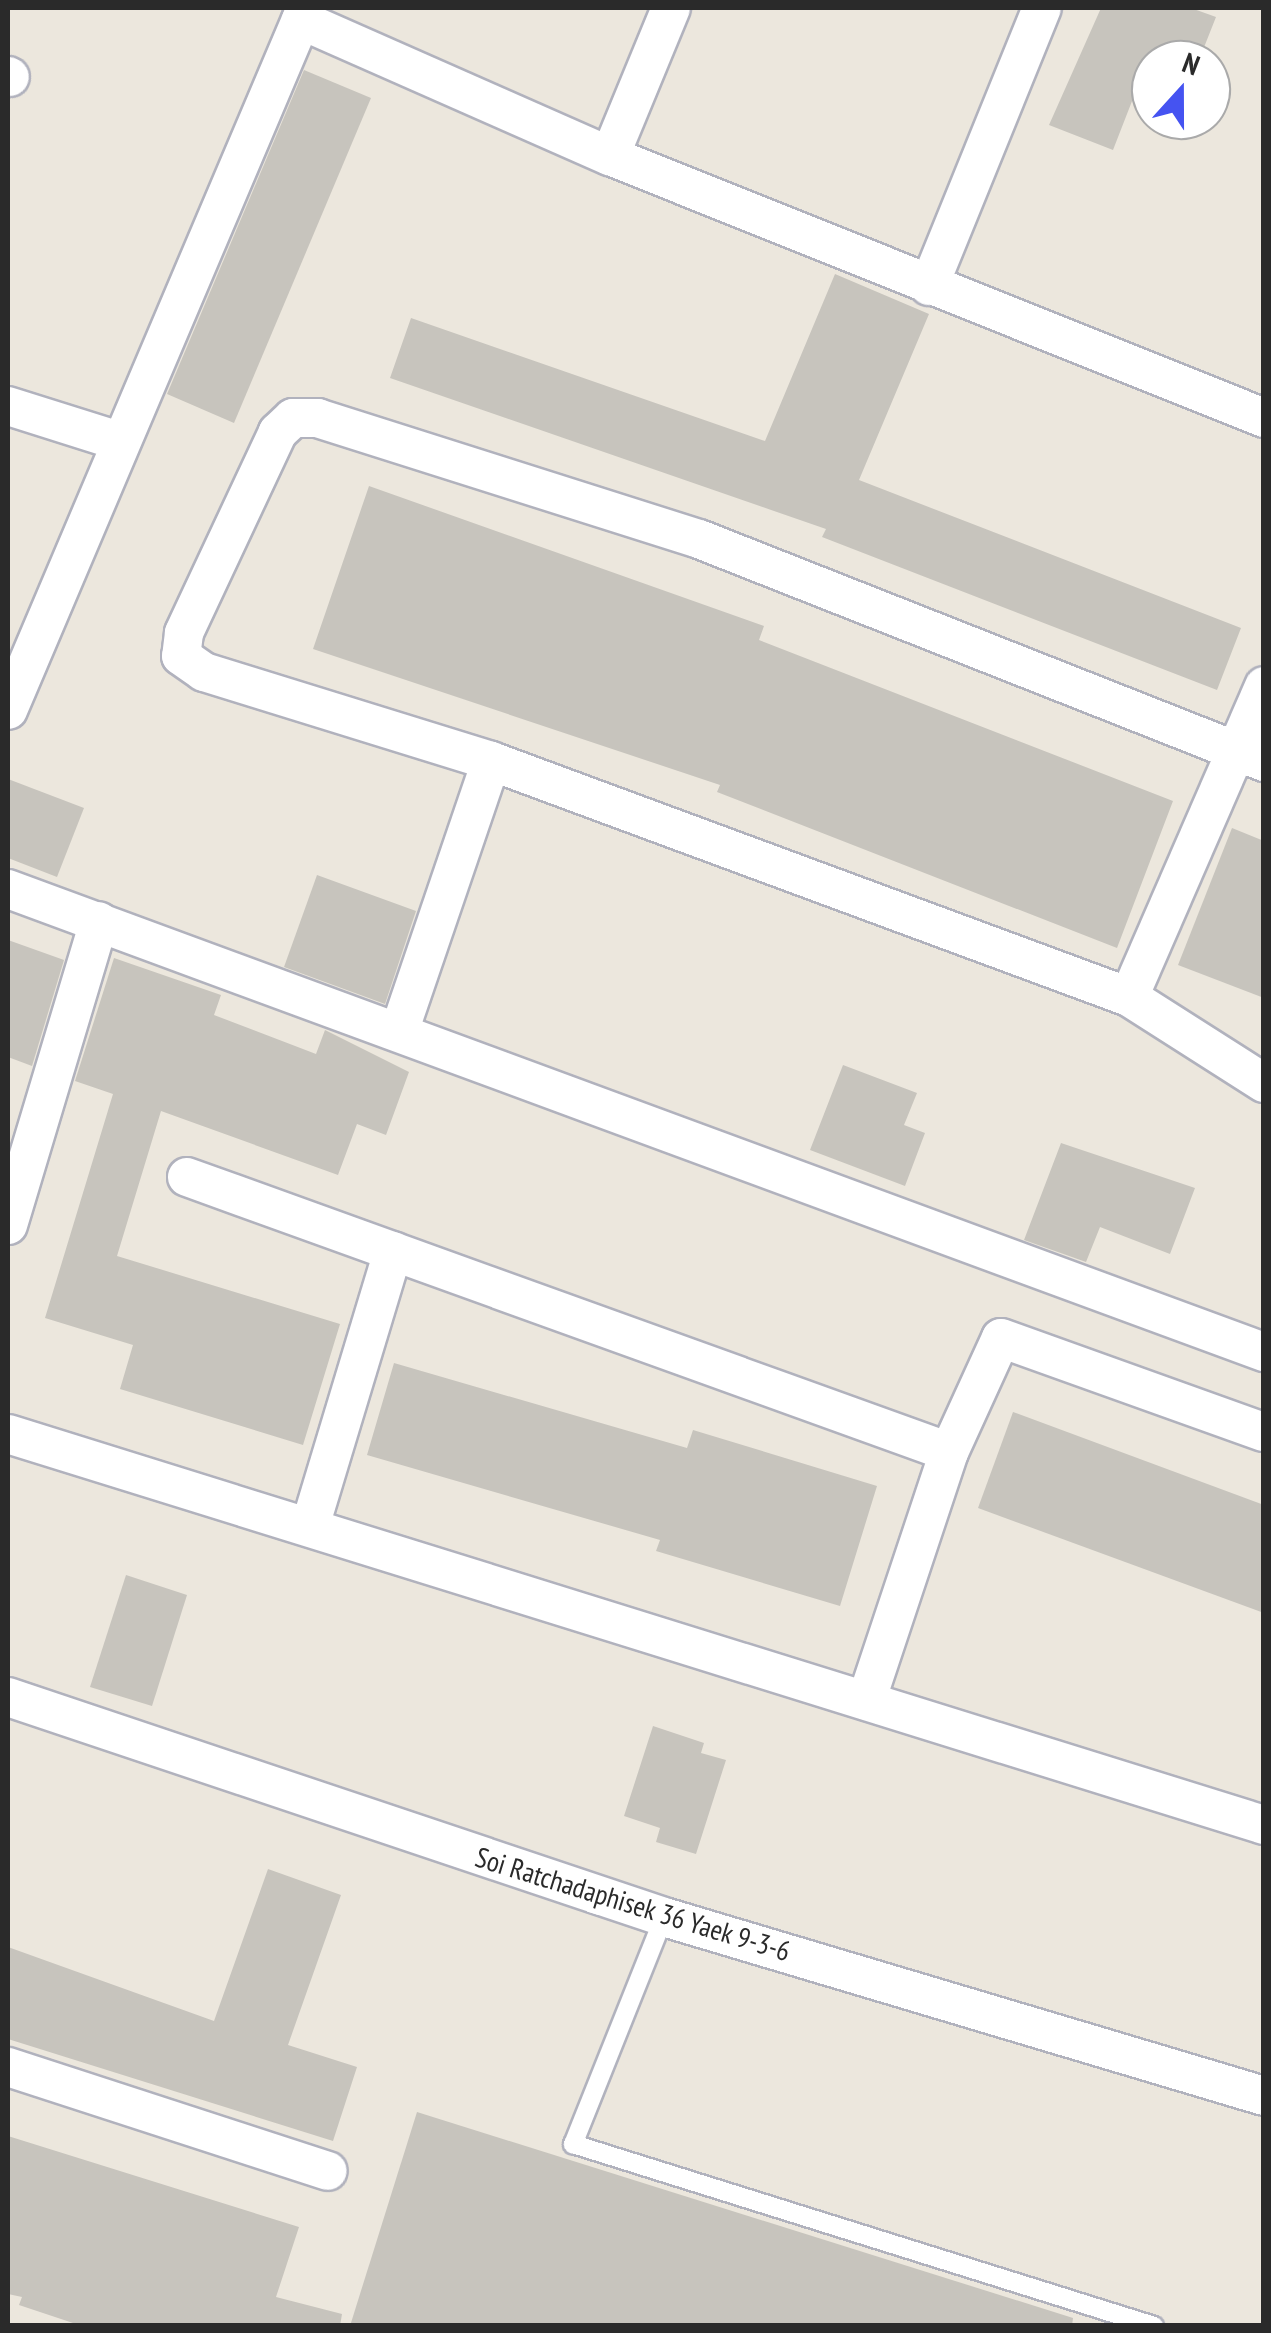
<!DOCTYPE html>
<style>
body{margin:0}
#map{position:relative;width:1271px;height:2333px;overflow:hidden;background:#ece7dd;font-family:"PT Sans Narrow",sans-serif}
div>[style]{position:absolute}
.building>*{inset:0;background:#c7c4bd}
.roads{filter:drop-shadow(2px 0 #b1b2bd) drop-shadow(-2px 0 #b1b2bd) drop-shadow(0 2px #b1b2bd) drop-shadow(0 -2px #b1b2bd)}
.service>*{height:18px;margin:-9px;padding:0 9px;transform-origin:9px;border-radius:9px;background:#fff}
.minor>*{height:38px;margin:-19px;padding:0 19px;transform-origin:19px;border-radius:19px;background:#fff}
span{translate:-50% -50%;white-space:nowrap;text-align:center;line-height:1.15;-webkit-text-stroke:10px #fff;paint-order:stroke}
.street-label{font-size:28px;color:#2a2a2a}
.frame{position:absolute;inset:0;border:10px solid #2a2a2a;pointer-events:none}
.north{position:absolute;left:1131px;top:40px;width:100px;height:100px;box-sizing:border-box;background:#fff;border:2px solid #aaa;border-radius:50%;rotate:21deg;font-size:28px;font-weight:700;line-height:40px;text-align:center;color:#2a2a2a}
.north::after{content:'';display:block;margin:auto;width:35px;height:45px;background:#4553f1;clip-path:polygon(50% 0,100% 100%,50% 72%,0 100%)}
</style>
<div id="map">
<div class="building">
<div style="clip-path:polygon(1101px 8px,1191px 8px,1216px 17px,1199px 60px,1148px 60px,1113px 150px,1049px 125px)"></div>
<div style="clip-path:polygon(304px 70px,371px 98px,234px 423px,167px 394px)"></div>
<div style="clip-path:polygon(835px 274px,929px 314px,859px 480px,1241px 628px,1217px 690px,822px 537px,826px 529px,390px 378px,411px 318px,765px 441px)"></div>
<div style="clip-path:polygon(369px 486px,764px 626px,759px 640px,1173px 801px,1117px 948px,717px 792px,720px 785px,313px 649px)"></div>
<div style="clip-path:polygon(8px 779px,84px 808px,57px 877px,8px 858px)"></div>
<div style="clip-path:polygon(1232px 828px,1264px 841px,1264px 998px,1178px 965px)"></div>
<div style="clip-path:polygon(317px 875px,416px 911px,385px 1004px,284px 967px)"></div>
<div style="clip-path:polygon(8px 940px,64px 960px,32px 1066px,8px 1057px)"></div>
<div style="clip-path:polygon(114px 958px,221px 995px,214px 1015px,316px 1054px,325px 1030px,409px 1072px,386px 1135px,357px 1124px,338px 1175px,161px 1111px,117px 1256px,340px 1324px,303px 1445px,120px 1389px,133px 1345px,45px 1318px,113px 1094px,75px 1081px)"></div>
<div style="clip-path:polygon(843px 1065px,917px 1093px,904px 1125px,925px 1133px,905px 1186px,810px 1150px)"></div>
<div style="clip-path:polygon(1061px 1143px,1195px 1188px,1170px 1254px,1100px 1227px,1086px 1262px,1024px 1240px)"></div>
<div style="clip-path:polygon(394px 1363px,687px 1448px,693px 1430px,877px 1486px,840px 1606px,656px 1551px,660px 1540px,367px 1455px)"></div>
<div style="clip-path:polygon(1013px 1412px,1264px 1505px,1264px 1613px,978px 1508px)"></div>
<div style="clip-path:polygon(126px 1575px,187px 1595px,152px 1706px,90px 1687px)"></div>
<div style="clip-path:polygon(653px 1726px,704px 1743px,701px 1753px,726px 1760px,696px 1854px,656px 1842px,660px 1828px,624px 1816px)"></div>
<div style="clip-path:polygon(268px 1869px,341px 1895px,288px 2045px,357px 2067px,333px 2141px,8px 2039px,8px 1947px,214px 2021px)"></div>
<div style="clip-path:polygon(417px 2112px,1073px 2318px,1072px 2326px,350px 2326px)"></div>
<div style="clip-path:polygon(8px 2136px,299px 2227px,276px 2297px,342px 2314px,340px 2326px,82px 2326px,19px 2305px,22px 2297px,8px 2294px)"></div>
</div>
<div class="roads">
<div class="service">
<div style="left:664px;top:1917px;width:245px;rotate:111.8deg"></div>
<div style="left:573px;top:2144px;width:609px;rotate:17.39deg"></div>
</div>
<div class="minor">
<div style="left:301px;top:20px;width:338px;rotate:23.8deg"></div>
<div style="left:610px;top:156px;width:705px;rotate:21.83deg"></div>
<div style="left:8px;top:76px;width:2px;rotate:27deg"></div>
<div style="left:610px;top:156px;width:160px;rotate:-67.6deg"></div>
<div style="left:929px;top:286px;width:300px;rotate:-67.9deg"></div>
<div style="left:8px;top:406px;width:116px;rotate:17.5deg"></div>
<div style="left:8px;top:710px;width:763px;rotate:-67deg"></div>
<div style="left:1264px;top:762px;width:607px;rotate:-158.46deg"></div>
<div style="left:699px;top:539px;width:400px;rotate:-162.4deg"></div>
<div style="left:318px;top:418px;width:25px;rotate:180deg"></div>
<div style="left:293px;top:418px;width:21px;rotate:137deg"></div>
<div style="left:278px;top:432px;width:222px;rotate:115.1deg"></div>
<div style="left:184px;top:633px;width:23px;rotate:97deg"></div>
<div style="left:181px;top:656px;width:28px;rotate:35deg"></div>
<div style="left:204px;top:672px;width:300px;rotate:17.2deg"></div>
<div style="left:491px;top:761px;width:680px;rotate:20.3deg"></div>
<div style="left:1129px;top:997px;width:160px;rotate:32.5deg"></div>
<div style="left:8px;top:889px;width:1339px;rotate:20.24deg"></div>
<div style="left:1129px;top:997px;width:339px;rotate:-66.5deg"></div>
<div style="left:400px;top:1029px;width:283px;rotate:-71.2deg"></div>
<div style="left:187px;top:1177px;width:810px;rotate:19.84deg"></div>
<div style="left:949px;top:1452px;width:262px;rotate:108.4deg"></div>
<div style="left:8px;top:1225px;width:317px;rotate:-73.3deg"></div>
<div style="left:8px;top:1434px;width:1315px;rotate:17.29deg"></div>
<div style="left:949px;top:1452px;width:125px;rotate:-65.5deg"></div>
<div style="left:1001px;top:1338px;width:279px;rotate:19.7deg"></div>
<div style="left:311px;top:1523px;width:284px;rotate:-73.2deg"></div>
<div style="left:8px;top:1697px;width:692px;rotate:18.54deg"></div>
<div style="left:664px;top:1917px;width:626px;rotate:16.61deg"></div>
<div style="left:8px;top:2067px;width:336px;rotate:18deg"></div>
</div>
</div>
<div class="street-label">
<span style="left:633px;top:1904px;rotate:17deg">Soi Ratchadaphisek 36 Yaek 9-3-6</span>
</div>
<div class="frame"></div>
<div class="north">N</div>
</div>
